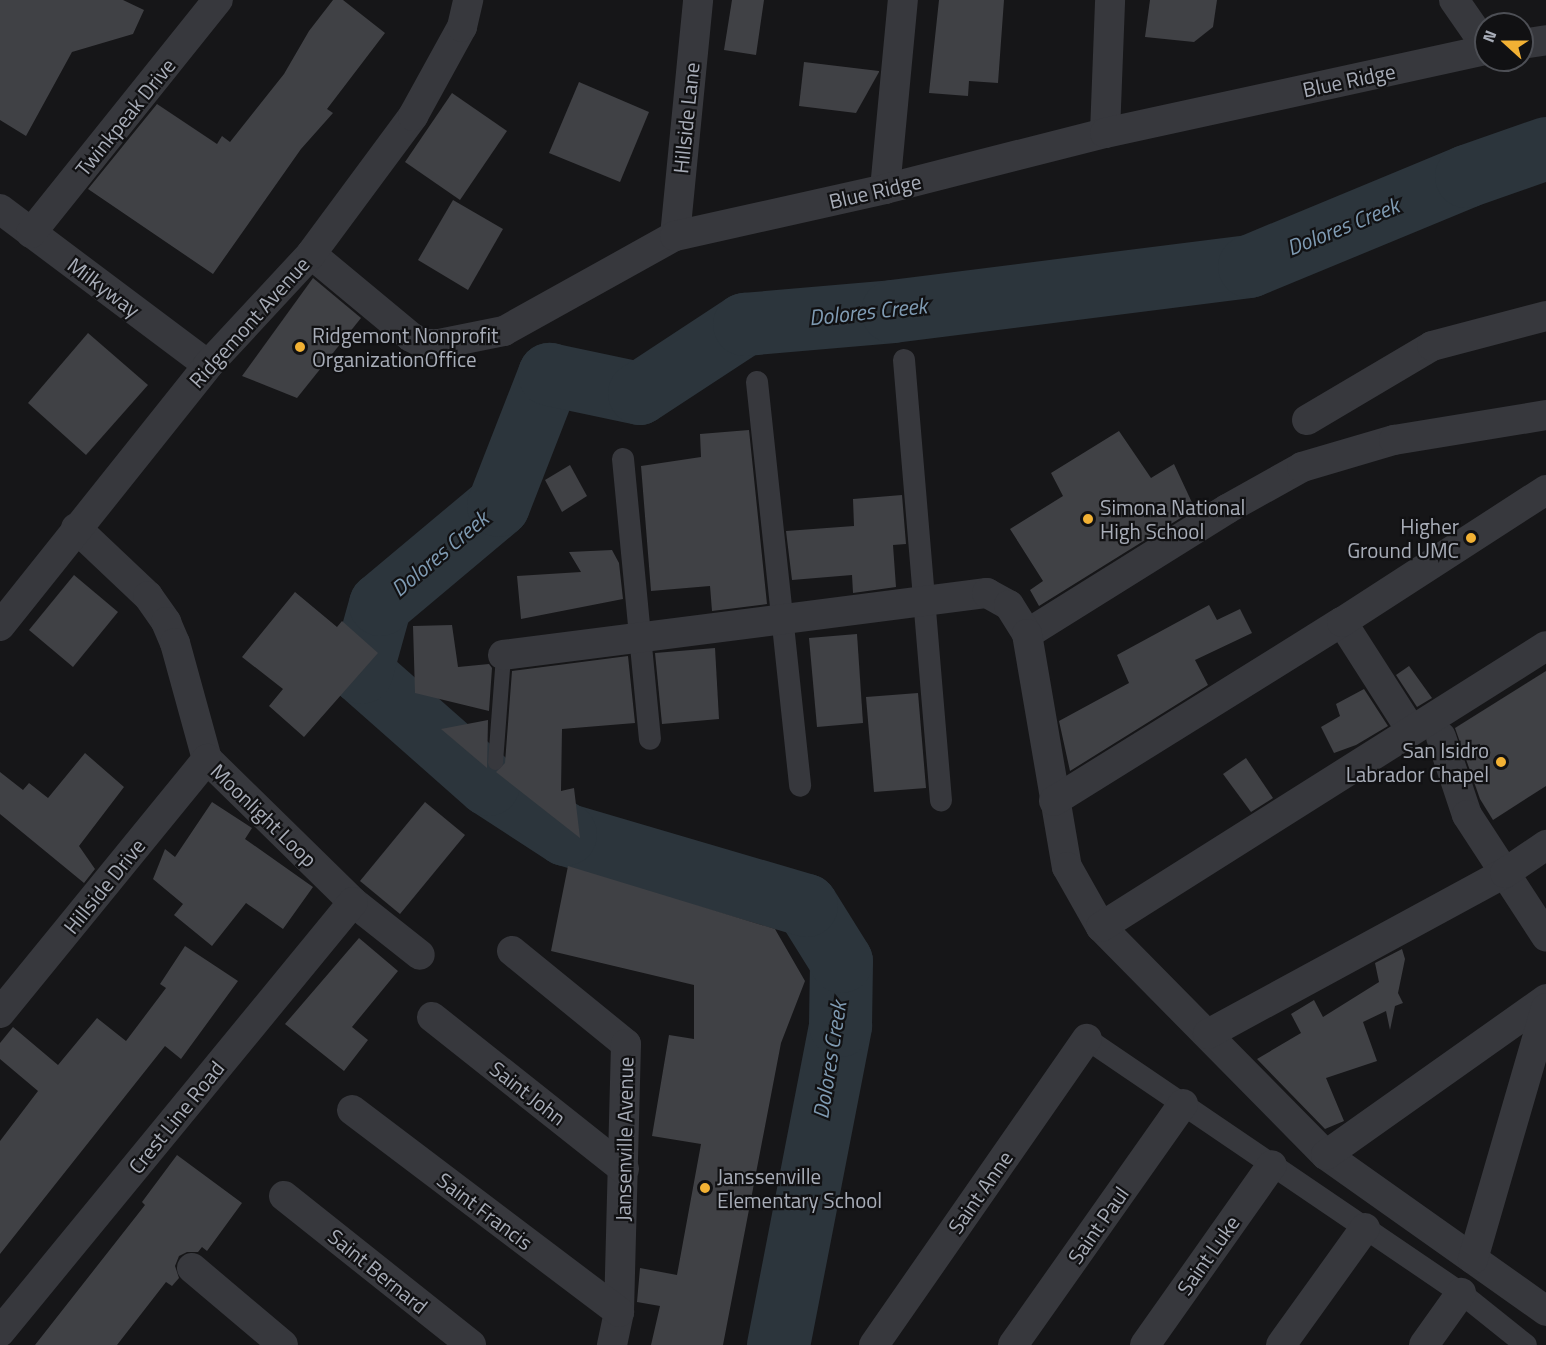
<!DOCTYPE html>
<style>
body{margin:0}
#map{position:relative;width:1546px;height:1345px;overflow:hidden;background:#161618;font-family:"Titillium Web",sans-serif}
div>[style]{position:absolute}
.river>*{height:63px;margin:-31.5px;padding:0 31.5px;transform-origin:31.5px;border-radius:31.5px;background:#2c353c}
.building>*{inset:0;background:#404145}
.service>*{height:15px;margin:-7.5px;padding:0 7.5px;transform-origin:7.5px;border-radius:7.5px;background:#37383d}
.pedestrian>*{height:22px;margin:-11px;padding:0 11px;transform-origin:11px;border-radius:11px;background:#37383d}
.minor>*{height:30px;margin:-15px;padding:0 15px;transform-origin:15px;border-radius:15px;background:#37383d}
.dots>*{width:16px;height:16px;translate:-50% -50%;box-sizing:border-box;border:3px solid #111113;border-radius:50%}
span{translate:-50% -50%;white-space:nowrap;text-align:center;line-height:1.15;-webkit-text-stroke:4.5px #111113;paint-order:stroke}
.street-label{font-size:21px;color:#a8adb8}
.poi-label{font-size:21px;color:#a8adb8}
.left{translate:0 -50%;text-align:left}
.right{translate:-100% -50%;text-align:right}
.water-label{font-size:22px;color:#7f9bb3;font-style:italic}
.north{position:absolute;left:1474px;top:12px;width:60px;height:60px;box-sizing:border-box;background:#111113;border:2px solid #4d4f55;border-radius:50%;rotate:291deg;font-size:16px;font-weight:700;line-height:24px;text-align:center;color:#a8adb8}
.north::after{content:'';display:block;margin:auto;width:21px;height:27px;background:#f2b134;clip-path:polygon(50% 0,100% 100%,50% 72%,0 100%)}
</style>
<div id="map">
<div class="river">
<div style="left:778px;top:1345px;width:326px;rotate:-79deg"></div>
<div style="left:840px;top:1025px;width:64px;rotate:-89.1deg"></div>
<div style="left:841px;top:961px;width:66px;rotate:-122deg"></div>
<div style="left:806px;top:905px;width:251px;rotate:-163.6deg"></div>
<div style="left:565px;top:834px;width:92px;rotate:-147deg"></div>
<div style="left:488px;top:784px;width:169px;rotate:-138.6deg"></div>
<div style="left:361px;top:672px;width:71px;rotate:-74.4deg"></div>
<div style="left:380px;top:604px;width:154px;rotate:-40deg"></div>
<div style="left:498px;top:505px;width:141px;rotate:-68.7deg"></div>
<div style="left:549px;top:374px;width:92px;rotate:11.9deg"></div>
<div style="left:639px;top:393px;width:126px;rotate:-33.3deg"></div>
<div style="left:744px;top:324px;width:149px;rotate:-5deg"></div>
<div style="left:892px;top:311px;width:360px;rotate:-7.2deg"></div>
<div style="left:1249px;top:266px;width:235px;rotate:-22.5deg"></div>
<div style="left:1466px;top:176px;width:85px;rotate:-19.3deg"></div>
</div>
<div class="building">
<div style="clip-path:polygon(0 0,123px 0,144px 10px,133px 34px,72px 52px,26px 136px,0 120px)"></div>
<div style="clip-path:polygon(333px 0,343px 0,385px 33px,327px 109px,333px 113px,301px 149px,213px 274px,88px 189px,157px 104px,217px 144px,222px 136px,230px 142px,284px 74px,309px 31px)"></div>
<div style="clip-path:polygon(732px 0,764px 0,756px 55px,724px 50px)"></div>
<div style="clip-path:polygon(939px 0,1004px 0,998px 83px,969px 81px,968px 96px,929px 93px)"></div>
<div style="clip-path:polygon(1150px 0,1217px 0,1213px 27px,1194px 42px,1145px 37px)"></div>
<div style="clip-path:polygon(804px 62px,879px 71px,879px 72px,856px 113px,799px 106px)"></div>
<div style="clip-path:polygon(579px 82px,649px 112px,620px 182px,549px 153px)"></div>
<div style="clip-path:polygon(452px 93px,507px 131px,460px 200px,405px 162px)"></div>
<div style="clip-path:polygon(453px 200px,503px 229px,468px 290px,418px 260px)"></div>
<div style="clip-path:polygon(313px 278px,361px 318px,297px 398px,242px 376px)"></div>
<div style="clip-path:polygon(88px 333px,148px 385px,86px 455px,28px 403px)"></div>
<div style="clip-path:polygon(749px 430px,767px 604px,712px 611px,710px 586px,651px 591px,641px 466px,701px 457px,700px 434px)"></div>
<div style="clip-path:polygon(1119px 431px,1151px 478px,1174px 464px,1195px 509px,1039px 606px,1030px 590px,1043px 581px,1010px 529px,1063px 496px,1051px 473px)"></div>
<div style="clip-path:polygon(570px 465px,587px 496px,562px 512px,545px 480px)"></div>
<div style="clip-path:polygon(902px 495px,906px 544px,893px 545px,896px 587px,853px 593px,852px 575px,792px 580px,786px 531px,854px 526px,853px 499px)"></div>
<div style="clip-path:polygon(612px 550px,619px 563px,623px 599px,521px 619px,517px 576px,581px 572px,569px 552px)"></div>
<div style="clip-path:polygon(74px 575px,118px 612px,73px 667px,29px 630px)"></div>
<div style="clip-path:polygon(295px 592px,337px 627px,342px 621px,378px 653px,304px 737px,269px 706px,283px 689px,242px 657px)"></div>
<div style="clip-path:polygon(1209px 605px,1217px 620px,1240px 609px,1252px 633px,1195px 660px,1208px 685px,1070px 771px,1059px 721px,1129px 683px,1117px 655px)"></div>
<div style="clip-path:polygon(452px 625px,458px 667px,489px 664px,492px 668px,489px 711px,415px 693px,413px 626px)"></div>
<div style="clip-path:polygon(857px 634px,863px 723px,817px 727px,809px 638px)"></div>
<div style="clip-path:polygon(715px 648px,719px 719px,662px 724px,655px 653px)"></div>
<div style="clip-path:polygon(628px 656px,635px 723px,562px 729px,561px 791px,574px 788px,580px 838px,496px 772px,505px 763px,512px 671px)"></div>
<div style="clip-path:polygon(1409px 666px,1432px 698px,1417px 707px,1396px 675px)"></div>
<div style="clip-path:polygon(1546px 671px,1546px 786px,1493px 820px,1480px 799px,1455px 728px)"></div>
<div style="clip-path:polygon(1364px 689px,1388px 726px,1356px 745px,1334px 753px,1321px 727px,1340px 716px,1336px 704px)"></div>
<div style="clip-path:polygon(918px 693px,926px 788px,874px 792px,866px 697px)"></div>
<div style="clip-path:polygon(488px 720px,487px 768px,441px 729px)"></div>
<div style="clip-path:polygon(85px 753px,124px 787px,79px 846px,95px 869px,84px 883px,0 814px,0 772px,23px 790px,29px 783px,48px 798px)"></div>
<div style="clip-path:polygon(1246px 758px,1273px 798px,1251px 812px,1223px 774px)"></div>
<div style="clip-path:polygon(212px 802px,252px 828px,245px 839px,313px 887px,283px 929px,246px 903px,212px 946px,174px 915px,183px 904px,153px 879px,165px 849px,175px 857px)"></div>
<div style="clip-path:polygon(425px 802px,465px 835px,400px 914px,360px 881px)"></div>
<div style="clip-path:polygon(568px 866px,775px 929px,805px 981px,781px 1043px,723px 1345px,651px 1345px,660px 1306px,637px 1302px,640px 1268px,677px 1275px,701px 1144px,652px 1136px,669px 1035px,694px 1039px,694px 985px,551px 951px)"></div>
<div style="clip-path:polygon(359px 938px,398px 971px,352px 1027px,368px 1040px,344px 1071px,285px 1024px)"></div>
<div style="clip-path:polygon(185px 946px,238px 981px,181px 1059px,165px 1046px,0 1254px,0 1141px,38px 1091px,0 1059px,0 1043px,13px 1027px,58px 1065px,97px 1018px,126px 1041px,166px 988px,160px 984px)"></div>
<div style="clip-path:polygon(1402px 949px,1405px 959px,1398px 993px,1403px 1003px,1395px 1006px,1390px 1030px,1386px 1011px,1363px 1022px,1377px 1061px,1326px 1078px,1344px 1121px,1325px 1129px,1257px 1059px,1301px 1033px,1291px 1014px,1314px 1000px,1323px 1017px,1379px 982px,1375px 963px)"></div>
<div style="clip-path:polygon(177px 1155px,242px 1203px,207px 1251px,202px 1247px,198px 1252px,187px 1252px,179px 1256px,175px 1266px,179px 1278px,172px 1286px,166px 1282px,117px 1345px,35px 1345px,145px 1205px,142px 1202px)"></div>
</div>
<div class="service">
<div style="left:495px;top:762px;width:107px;rotate:-85.7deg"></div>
</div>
<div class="pedestrian">
<div style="left:904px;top:360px;width:442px;rotate:85.2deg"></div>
<div style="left:757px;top:382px;width:406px;rotate:83.9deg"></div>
<div style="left:623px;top:459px;width:281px;rotate:84.5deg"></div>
<div style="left:1087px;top:1039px;width:452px;rotate:34.2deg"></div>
<div style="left:1461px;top:1293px;width:83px;rotate:38.7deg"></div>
</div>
<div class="minor">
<div style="left:1454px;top:0;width:56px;rotate:55.2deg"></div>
<div style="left:1522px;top:44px;width:24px;rotate:-9deg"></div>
<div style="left:1105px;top:133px;width:133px;rotate:-87.8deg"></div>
<div style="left:885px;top:189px;width:190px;rotate:-84.6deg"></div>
<div style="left:0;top:209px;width:260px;rotate:36.9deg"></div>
<div style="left:31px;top:233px;width:299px;rotate:-51.3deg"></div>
<div style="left:675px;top:236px;width:237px;rotate:-84.4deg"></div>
<div style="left:311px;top:254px;width:130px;rotate:39.7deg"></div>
<div style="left:411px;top:337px;width:16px;rotate:27deg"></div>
<div style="left:425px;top:344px;width:14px"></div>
<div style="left:439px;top:344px;width:66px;rotate:-11.3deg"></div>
<div style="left:504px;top:331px;width:196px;rotate:-29.1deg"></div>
<div style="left:675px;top:236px;width:215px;rotate:-12.6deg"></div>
<div style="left:885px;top:189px;width:227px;rotate:-14.3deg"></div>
<div style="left:1105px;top:133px;width:390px;rotate:-12.3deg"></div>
<div style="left:1307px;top:420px;width:145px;rotate:-30.6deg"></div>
<div style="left:1432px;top:346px;width:118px;rotate:-14.7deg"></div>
<div style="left:76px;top:528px;width:99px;rotate:43.4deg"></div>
<div style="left:148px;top:596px;width:32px;rotate:55deg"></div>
<div style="left:166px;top:622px;width:23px;rotate:67deg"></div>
<div style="left:175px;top:643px;width:120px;rotate:74.6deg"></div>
<div style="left:207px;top:759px;width:204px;rotate:44.4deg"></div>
<div style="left:353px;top:902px;width:85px;rotate:38.3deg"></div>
<div style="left:1342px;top:622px;width:128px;rotate:57.4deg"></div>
<div style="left:0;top:626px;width:334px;rotate:-51.4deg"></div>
<div style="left:208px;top:365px;width:151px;rotate:-47.1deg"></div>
<div style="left:311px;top:254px;width:172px;rotate:-53.5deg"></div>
<div style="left:413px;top:116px;width:102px;rotate:-61.2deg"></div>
<div style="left:462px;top:27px;width:28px;rotate:-77deg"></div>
<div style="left:1027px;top:634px;width:236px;rotate:-32deg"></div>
<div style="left:1227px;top:509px;width:86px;rotate:-29.2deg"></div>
<div style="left:1302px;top:467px;width:96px;rotate:-16.4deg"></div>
<div style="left:1394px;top:440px;width:154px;rotate:-9.3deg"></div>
<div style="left:503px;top:655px;width:488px;rotate:-7.3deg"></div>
<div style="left:987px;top:593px;width:25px;rotate:29deg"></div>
<div style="left:1009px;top:605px;width:34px;rotate:58deg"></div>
<div style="left:1027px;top:634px;width:236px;rotate:80.3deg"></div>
<div style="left:1067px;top:867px;width:69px;rotate:60.5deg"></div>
<div style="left:1101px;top:927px;width:320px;rotate:45.4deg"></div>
<div style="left:1326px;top:1155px;width:270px;rotate:35.3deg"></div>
<div style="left:1441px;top:737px;width:82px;rotate:71.6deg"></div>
<div style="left:1467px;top:815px;width:145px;rotate:56.9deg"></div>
<div style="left:1054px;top:801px;width:339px;rotate:-31.9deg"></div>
<div style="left:1342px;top:622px;width:243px;rotate:-32.9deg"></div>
<div style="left:1101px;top:927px;width:526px;rotate:-32.27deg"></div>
<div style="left:512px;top:951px;width:147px;rotate:39.2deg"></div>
<div style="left:626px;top:1044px;width:268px;rotate:91.5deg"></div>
<div style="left:619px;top:1312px;width:34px;rotate:102deg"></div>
<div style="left:0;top:1013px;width:328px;rotate:-50.8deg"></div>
<div style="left:432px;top:1017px;width:245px;rotate:38.4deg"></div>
<div style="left:1208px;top:1034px;width:338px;rotate:-28.5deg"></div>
<div style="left:1505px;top:873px;width:50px;rotate:-34.3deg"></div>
<div style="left:352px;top:1110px;width:335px;rotate:37.1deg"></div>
<div style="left:1326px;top:1155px;width:270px;rotate:-35.3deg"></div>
<div style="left:284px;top:1196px;width:239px;rotate:38.5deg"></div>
<div style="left:1473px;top:1259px;width:261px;rotate:-73.8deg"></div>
<div style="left:192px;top:1268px;width:119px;rotate:40.2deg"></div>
<div style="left:0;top:1332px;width:556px;rotate:-50.62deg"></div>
<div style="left:874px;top:1345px;width:373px;rotate:-55.2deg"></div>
<div style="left:1013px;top:1345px;width:295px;rotate:-54.8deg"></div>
<div style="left:1145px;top:1345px;width:220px;rotate:-54.8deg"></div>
<div style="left:1281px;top:1345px;width:144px;rotate:-54.3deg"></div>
<div style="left:1424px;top:1345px;width:64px;rotate:-54.6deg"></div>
</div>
<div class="dots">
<div style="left:300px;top:347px;background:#f2b134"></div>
<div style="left:1088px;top:519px;background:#f2b134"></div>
<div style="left:1471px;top:538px;background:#f2b134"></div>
<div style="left:1501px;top:762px;background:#f2b134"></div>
<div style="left:705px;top:1188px;background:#f2b134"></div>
</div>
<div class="street-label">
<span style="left:1349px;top:80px;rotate:-12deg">Blue Ridge</span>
<span style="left:125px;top:117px;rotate:-51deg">Twinkpeak Drive</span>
<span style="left:686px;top:118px;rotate:-84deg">Hillside Lane</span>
<span style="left:875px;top:191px;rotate:-13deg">Blue Ridge</span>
<span style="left:104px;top:287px;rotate:37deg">Milkyway</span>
<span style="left:249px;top:322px;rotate:-48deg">Ridgemont Avenue</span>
<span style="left:264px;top:815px;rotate:44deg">Moonlight Loop</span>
<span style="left:104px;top:886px;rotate:-51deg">Hillside Drive</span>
<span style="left:528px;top:1093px;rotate:38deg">Saint John</span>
<span style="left:176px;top:1117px;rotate:-51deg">Crest Line Road</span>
<span style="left:624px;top:1139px;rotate:-89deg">Jansenville Avenue</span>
<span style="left:980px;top:1192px;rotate:-55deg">Saint Anne</span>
<span style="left:485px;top:1211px;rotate:37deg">Saint Francis</span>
<span style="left:1098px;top:1225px;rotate:-55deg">Saint Paul</span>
<span style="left:1208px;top:1255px;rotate:-55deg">Saint Luke</span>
<span style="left:378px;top:1271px;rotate:39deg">Saint Bernard</span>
</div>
<div class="poi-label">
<span class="left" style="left:312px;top:347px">Ridgemont Nonprofit<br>OrganizationOffice</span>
<span class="left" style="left:1100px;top:519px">Simona National<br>High School</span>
<span class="right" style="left:1459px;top:538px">Higher<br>Ground UMC</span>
<span class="right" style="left:1489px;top:762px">San Isidro<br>Labrador Chapel</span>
<span class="left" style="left:717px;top:1188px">Janssenville<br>Elementary School</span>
</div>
<div class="water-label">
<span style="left:1343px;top:227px;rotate:-22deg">Dolores Creek</span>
<span style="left:868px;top:312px;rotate:-6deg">Dolores Creek</span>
<span style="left:440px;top:554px;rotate:-40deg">Dolores Creek</span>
<span style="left:830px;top:1060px;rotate:-81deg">Dolores Creek</span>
</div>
<div class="north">N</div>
</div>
